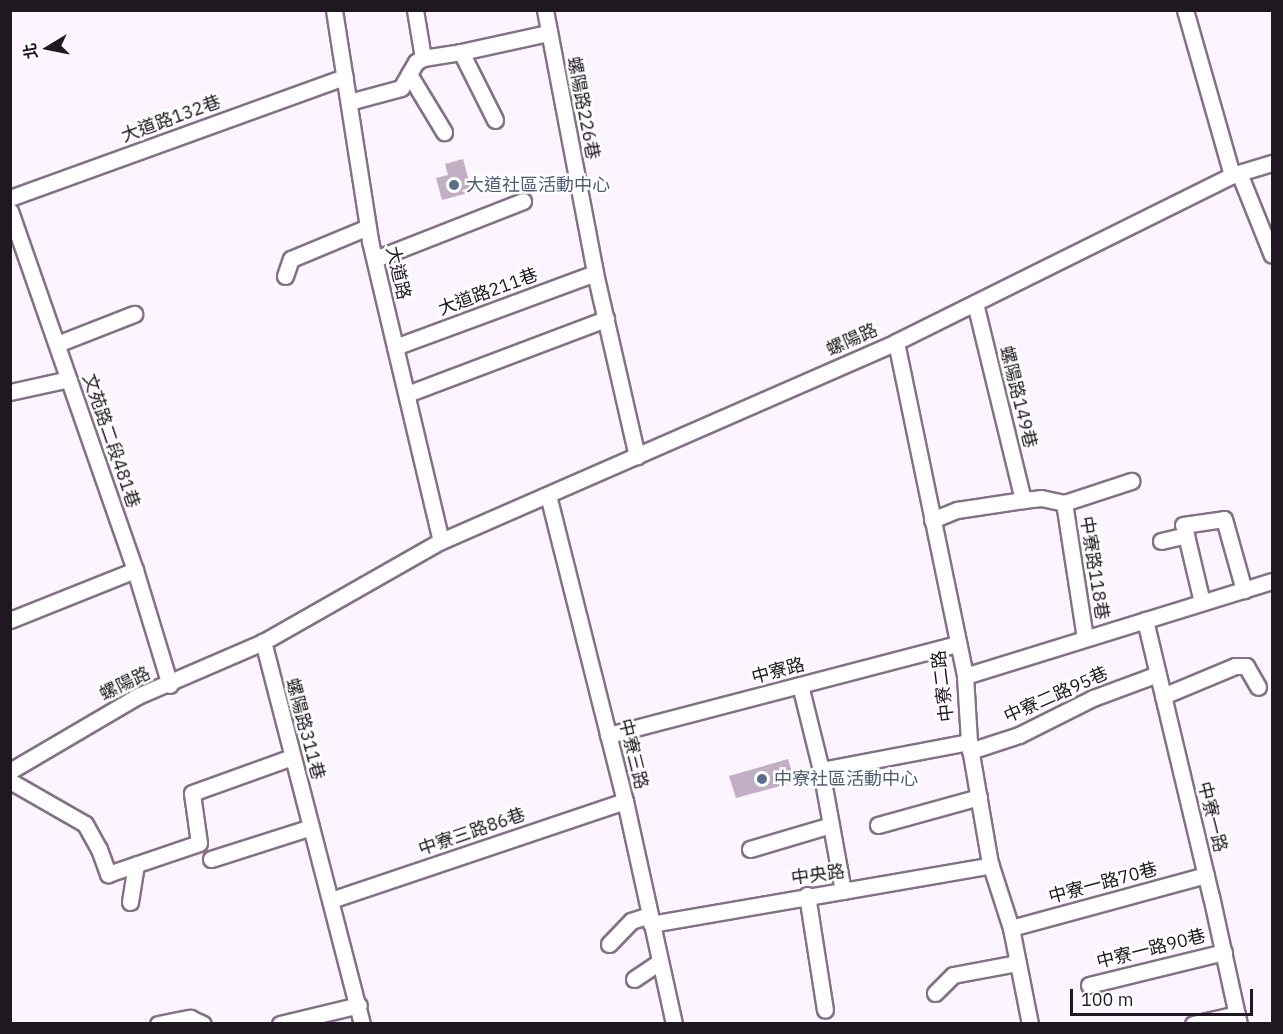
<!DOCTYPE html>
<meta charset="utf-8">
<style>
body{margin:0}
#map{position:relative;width:1283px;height:1034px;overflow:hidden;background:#fcf4fe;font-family:"IBM Plex Sans","Noto Sans TC",sans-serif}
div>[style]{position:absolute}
.building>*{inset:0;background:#c2aec5}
.roads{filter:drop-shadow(2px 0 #847187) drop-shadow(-2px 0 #847187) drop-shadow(0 2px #847187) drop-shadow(0 -2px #847187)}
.minor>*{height:15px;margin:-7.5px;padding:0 7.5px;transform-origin:7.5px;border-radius:7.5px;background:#fff}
.dots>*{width:16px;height:16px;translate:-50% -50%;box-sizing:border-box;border:3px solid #fff;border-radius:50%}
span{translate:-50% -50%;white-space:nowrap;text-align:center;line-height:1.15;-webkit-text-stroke:5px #fff;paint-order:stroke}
.street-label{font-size:18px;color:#1f1820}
.service-label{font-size:18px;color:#4e5e75}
.left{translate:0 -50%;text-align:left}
.frame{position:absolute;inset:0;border:12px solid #1f1820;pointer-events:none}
.north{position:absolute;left:18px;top:18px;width:60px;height:60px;-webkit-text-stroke:4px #fff;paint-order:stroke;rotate:260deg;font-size:16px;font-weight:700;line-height:24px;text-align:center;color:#1f1820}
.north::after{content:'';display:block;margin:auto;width:21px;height:27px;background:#1f1820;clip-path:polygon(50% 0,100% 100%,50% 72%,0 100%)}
.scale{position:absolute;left:1070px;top:989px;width:183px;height:27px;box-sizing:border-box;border:3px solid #1f1820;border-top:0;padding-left:8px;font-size:18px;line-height:21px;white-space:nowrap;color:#1f1820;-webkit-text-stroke:4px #fff;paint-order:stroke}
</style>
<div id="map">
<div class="building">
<div style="clip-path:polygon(463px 159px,472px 192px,442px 200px,436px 178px,448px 175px,445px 164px)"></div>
<div style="clip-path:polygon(788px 759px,795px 782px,736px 798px,729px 776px)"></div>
</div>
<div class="roads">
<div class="minor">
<div style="left:334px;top:10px;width:234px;rotate:81.1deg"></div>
<div style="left:370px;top:241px;width:308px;rotate:76.7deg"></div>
<div style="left:415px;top:10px;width:49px;rotate:80.5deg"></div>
<div style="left:545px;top:10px;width:268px;rotate:79.2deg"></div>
<div style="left:595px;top:273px;width:188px;rotate:77.1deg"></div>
<div style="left:1185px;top:10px;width:172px;rotate:74.1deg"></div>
<div style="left:461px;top:52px;width:76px;rotate:63.4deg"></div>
<div style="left:409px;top:74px;width:68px;rotate:58.9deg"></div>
<div style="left:349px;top:102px;width:54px;rotate:-15.1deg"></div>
<div style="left:401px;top:88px;width:30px;rotate:-60deg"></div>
<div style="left:416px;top:62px;width:8px;rotate:-30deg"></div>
<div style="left:423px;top:58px;width:38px;rotate:-9deg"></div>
<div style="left:461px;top:52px;width:89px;rotate:-12.3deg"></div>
<div style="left:1239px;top:173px;width:88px;rotate:68.1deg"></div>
<div style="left:10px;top:198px;width:356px;rotate:-19.9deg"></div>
<div style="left:10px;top:211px;width:380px;rotate:70.8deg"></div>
<div style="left:135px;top:570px;width:120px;rotate:73.1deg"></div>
<div style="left:375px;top:259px;width:159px;rotate:-21.4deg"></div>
<div style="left:285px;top:276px;width:18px;rotate:-71deg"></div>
<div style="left:291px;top:259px;width:83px;rotate:-22.6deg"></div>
<div style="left:975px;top:303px;width:203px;rotate:76.3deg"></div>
<div style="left:896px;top:342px;width:341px;rotate:78.3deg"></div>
<div style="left:965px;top:676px;width:66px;rotate:86.5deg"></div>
<div style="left:969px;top:742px;width:123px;rotate:80.2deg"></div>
<div style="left:990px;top:863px;width:68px;rotate:72.1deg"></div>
<div style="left:1011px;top:928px;width:98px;rotate:78.8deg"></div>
<div style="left:57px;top:344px;width:83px;rotate:-21.3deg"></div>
<div style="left:395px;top:347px;width:213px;rotate:-20.3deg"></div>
<div style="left:10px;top:392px;width:60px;rotate:-12.4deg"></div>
<div style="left:407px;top:394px;width:213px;rotate:-20.7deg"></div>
<div style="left:548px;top:495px;width:316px;rotate:75.9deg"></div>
<div style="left:625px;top:801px;width:228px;rotate:77.6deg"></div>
<div style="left:932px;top:520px;width:27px;rotate:-22deg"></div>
<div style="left:957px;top:510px;width:67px;rotate:-8.6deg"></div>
<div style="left:1023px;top:500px;width:18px;rotate:-6deg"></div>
<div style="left:1041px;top:498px;width:24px;rotate:12deg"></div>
<div style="left:1183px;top:525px;width:41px;rotate:-8.3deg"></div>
<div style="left:1224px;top:519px;width:74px;rotate:74.3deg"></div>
<div style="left:1161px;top:541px;width:26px;rotate:-13deg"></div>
<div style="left:1186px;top:535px;width:69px;rotate:76.6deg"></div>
<div style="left:10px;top:620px;width:135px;rotate:-21.8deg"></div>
<div style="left:1145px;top:620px;width:284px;rotate:76.6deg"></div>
<div style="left:1211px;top:896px;width:131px;rotate:77.7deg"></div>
<div style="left:1085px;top:638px;width:137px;rotate:-98.8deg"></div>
<div style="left:1064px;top:503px;width:71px;rotate:-18.2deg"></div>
<div style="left:965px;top:676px;width:321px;rotate:-17.2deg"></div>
<div style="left:800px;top:685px;width:88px;rotate:76.1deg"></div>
<div style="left:821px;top:770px;width:123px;rotate:79.7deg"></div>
<div style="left:1163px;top:696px;width:78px;rotate:-22.6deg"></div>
<div style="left:1235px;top:666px;width:11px"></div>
<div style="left:1246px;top:666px;width:24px;rotate:60deg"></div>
<div style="left:608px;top:735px;width:362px;rotate:-14.6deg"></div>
<div style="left:970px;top:751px;width:52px;rotate:-18.1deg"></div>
<div style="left:1019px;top:735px;width:83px;rotate:-26.6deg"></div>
<div style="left:1093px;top:698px;width:69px;rotate:-20.3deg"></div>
<div style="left:821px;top:770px;width:151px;rotate:-10.7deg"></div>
<div style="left:10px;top:771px;width:148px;rotate:-30.4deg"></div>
<div style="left:138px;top:696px;width:136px;rotate:-23.4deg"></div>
<div style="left:10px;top:781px;width:86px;rotate:29.8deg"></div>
<div style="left:85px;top:824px;width:29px;rotate:61deg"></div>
<div style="left:99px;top:849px;width:27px;rotate:70deg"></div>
<div style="left:108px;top:874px;width:96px;rotate:-18.8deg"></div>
<div style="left:199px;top:843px;width:50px;rotate:-98deg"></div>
<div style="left:192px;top:793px;width:106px;rotate:-19.8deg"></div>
<div style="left:878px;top:825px;width:105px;rotate:-15.5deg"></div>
<div style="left:750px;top:849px;width:84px;rotate:-16.5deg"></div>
<div style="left:211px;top:859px;width:105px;rotate:-17.7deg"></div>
<div style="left:807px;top:895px;width:116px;rotate:81.1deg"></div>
<div style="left:331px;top:900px;width:310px;rotate:-18.6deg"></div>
<div style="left:130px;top:902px;width:38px;rotate:-81deg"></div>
<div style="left:651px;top:924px;width:345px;rotate:-9.8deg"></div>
<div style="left:1011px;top:928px;width:202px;rotate:-15.2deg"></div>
<div style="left:609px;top:944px;width:32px;rotate:-46deg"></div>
<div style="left:631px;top:921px;width:19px;rotate:-18deg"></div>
<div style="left:634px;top:979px;width:30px;rotate:-34deg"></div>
<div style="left:1089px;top:985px;width:139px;rotate:-13.7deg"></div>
<div style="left:935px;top:993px;width:25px;rotate:-45deg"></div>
<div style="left:953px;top:975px;width:66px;rotate:-10.5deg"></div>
<div style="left:158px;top:1024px;width:33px;rotate:-11deg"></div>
<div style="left:190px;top:1018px;width:14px;rotate:25deg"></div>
<div style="left:280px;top:1024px;width:81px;rotate:-13.5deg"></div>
<div style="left:362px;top:1024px;width:395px;rotate:-104.5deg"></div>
<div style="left:263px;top:642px;width:205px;rotate:-29.6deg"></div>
<div style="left:441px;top:541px;width:497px;rotate:-23.6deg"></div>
<div style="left:896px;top:342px;width:375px;rotate:-26.4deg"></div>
<div style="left:1232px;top:175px;width:42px;rotate:-16.7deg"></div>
<div style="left:1193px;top:1024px;width:45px;rotate:-12.8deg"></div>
</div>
</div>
<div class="dots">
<div style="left:454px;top:185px;background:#5c6f8a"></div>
<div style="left:762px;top:779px;background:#5c6f8a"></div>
</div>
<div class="street-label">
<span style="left:583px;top:108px;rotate:79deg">螺陽路226巷</span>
<span style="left:171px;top:119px;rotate:-20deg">大道路132巷</span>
<span style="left:398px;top:273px;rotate:77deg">大道路</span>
<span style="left:488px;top:292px;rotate:-20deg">大道路211巷</span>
<span style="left:852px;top:340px;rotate:-24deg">螺陽路</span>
<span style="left:1018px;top:397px;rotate:76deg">螺陽路149巷</span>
<span style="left:111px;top:441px;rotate:71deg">文苑路二段481巷</span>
<span style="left:1094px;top:568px;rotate:81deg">中寮路118巷</span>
<span style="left:778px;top:671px;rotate:-15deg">中寮路</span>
<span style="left:125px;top:684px;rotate:-26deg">螺陽路</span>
<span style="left:943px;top:686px;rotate:-97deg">中寮二路</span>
<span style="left:1056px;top:695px;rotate:-24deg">中寮二路95巷</span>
<span style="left:305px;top:729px;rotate:75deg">螺陽路311巷</span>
<span style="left:633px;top:754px;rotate:76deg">中寮三路</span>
<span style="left:1212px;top:817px;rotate:76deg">中寮一路</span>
<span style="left:472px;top:832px;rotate:-19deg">中寮三路86巷</span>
<span style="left:818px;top:875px;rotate:-8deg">中央路</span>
<span style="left:1103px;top:883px;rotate:-15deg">中寮一路70巷</span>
<span style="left:1151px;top:949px;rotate:-14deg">中寮一路90巷</span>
</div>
<div class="service-label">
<span class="left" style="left:466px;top:185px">大道社區活動中心</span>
<span class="left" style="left:774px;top:779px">中寮社區活動中心</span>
</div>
<div class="frame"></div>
<div class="north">北</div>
<div class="scale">100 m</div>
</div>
